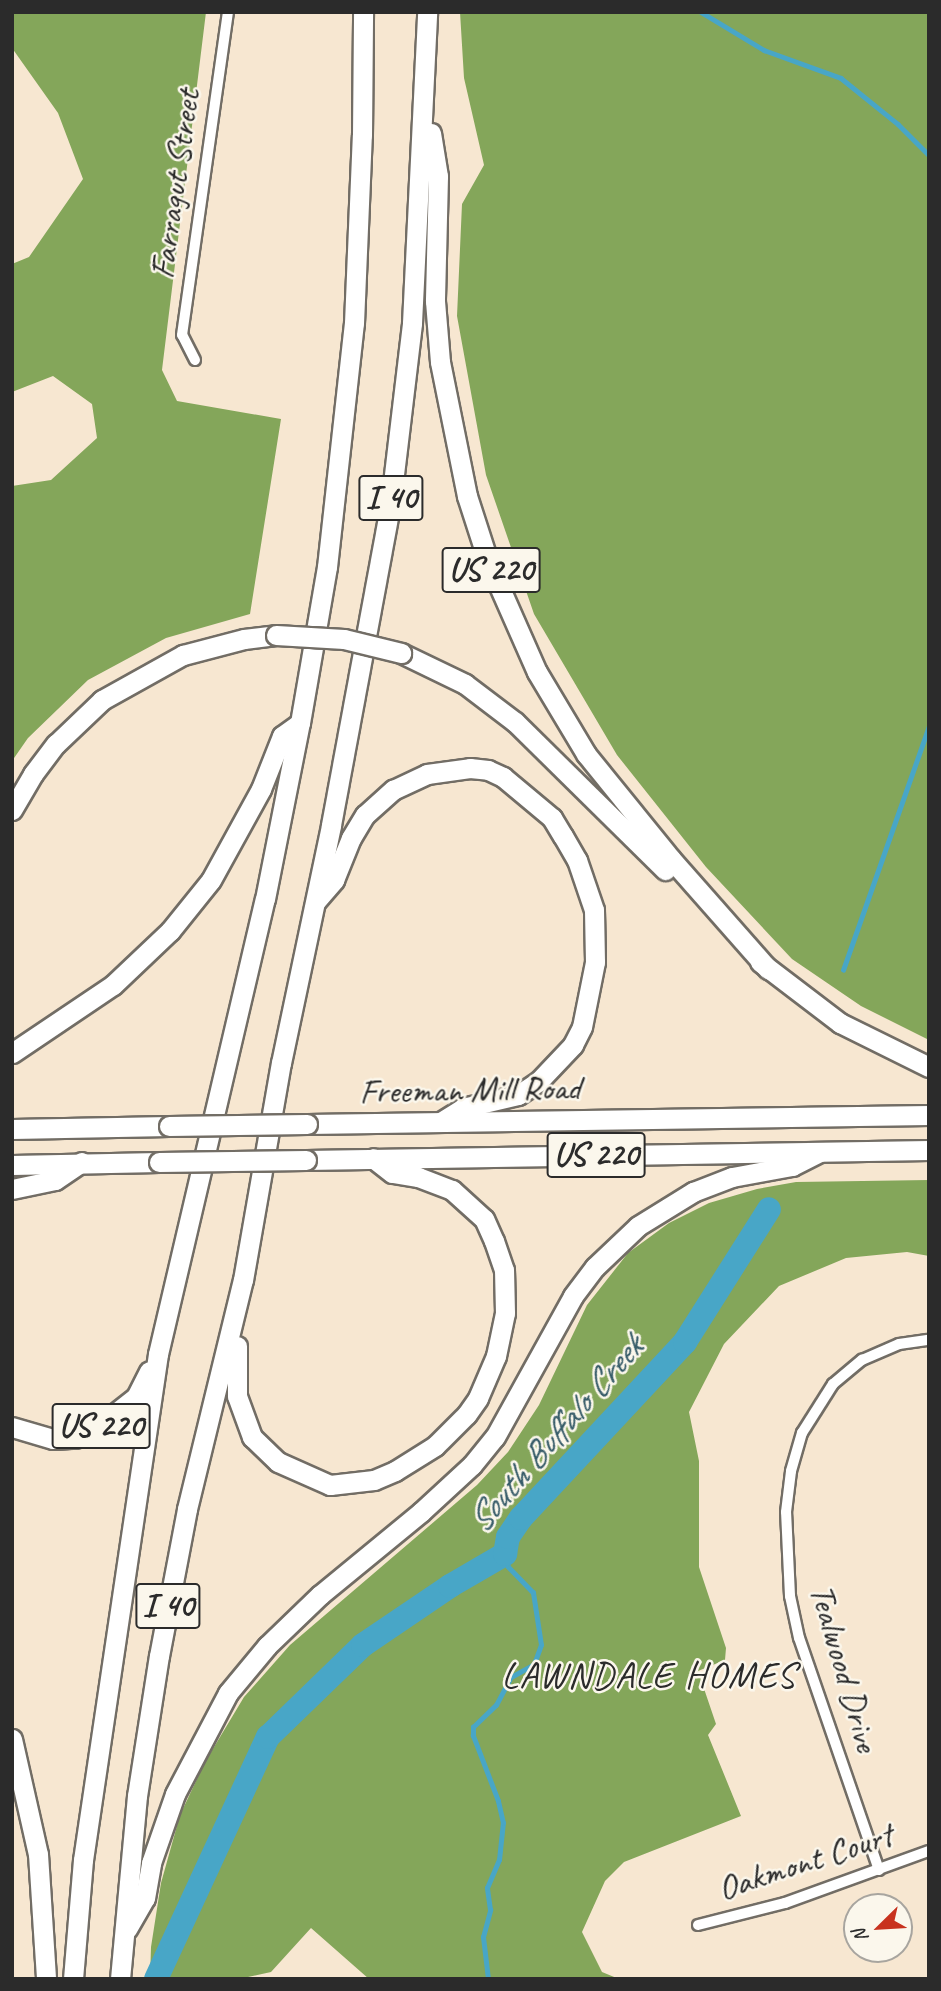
<!DOCTYPE html>
<style>
body{margin:0}
#map{position:relative;width:941px;height:1991px;overflow:hidden;background:#f7e7d1;font-family:Caveat,sans-serif}
div>[style]{position:absolute}
.forest>*{inset:0;background:#84a65a}
.stream>*{height:4.5px;margin:-2.25px;padding:0 2.25px;transform-origin:2.25px;border-radius:2.25px;background:#48a6c7}
.river>*{height:24px;margin:-12px;padding:0 12px;transform-origin:12px;border-radius:12px;background:#48a6c7}
.roads{filter:drop-shadow(2px 0 #726d65) drop-shadow(-2px 0 #726d65) drop-shadow(0 2px #726d65) drop-shadow(0 -2px #726d65)}
.minor>*{height:10px;margin:-5px;padding:0 5px;transform-origin:5px;border-radius:5px;background:#fff}
.motorway>*{height:19px;margin:-9.5px;padding:0 9.5px;transform-origin:9.5px;border-radius:9.5px;background:#fff}
.bridges{filter:drop-shadow(2px 0 #726d65) drop-shadow(-2px 0 #726d65) drop-shadow(0 2px #726d65) drop-shadow(0 -2px #726d65)}
.motorway-bridge>*{height:19px;margin:-9.5px;padding:0 9.5px;transform-origin:9.5px;border-radius:9.5px;background:#fff}
span{translate:-50% -50%;white-space:nowrap;text-align:center;line-height:1.15;-webkit-text-stroke:5px #fbf7ec;paint-order:stroke}
.shield-label span{padding:2px 5px;background:#fbf7ec;border:2px solid;border-radius:5px;-webkit-text-stroke-width:0}
.shield-label{font-size:33px;color:#2b2b2b;font-weight:700}
.street-label{font-size:35px;color:#2b2b2b}
.water-label{font-size:37px;color:#375c69;font-style:italic}
.neighbourhood-label{font-size:37px;color:#2b2b2b;letter-spacing:2px}
.frame{position:absolute;inset:0;border:14px solid #2b2b2b;pointer-events:none}
.north{position:absolute;left:843px;top:1893px;width:70px;height:70px;box-sizing:border-box;background:#fbf7ec;border:2px solid #a8a59f;border-radius:50%;rotate:246deg;font-size:19px;font-weight:700;line-height:28px;text-align:center;color:#2b2b2b}
.north::after{content:'';display:block;margin:auto;width:24px;height:32px;background:#c8321e;clip-path:polygon(50% 0,100% 100%,50% 72%,0 100%)}
</style>
<div id="map">
<div class="forest">
<div style="clip-path:polygon(12px 12px,206px 12px,162px 370px,177px 401px,281px 419px,250px 614px,166px 638px,88px 680px,28px 738px,12px 761px,12px 486px,51px 480px,97px 438px,92px 404px,53px 376px,12px 392px,12px 264px,29px 257px,83px 179px,58px 113px,12px 48px)"></div>
<div style="clip-path:polygon(460px 12px,929px 12px,929px 1040px,861px 1006px,792px 959px,706px 867px,617px 755px,534px 614px,486px 475px,457px 316px,462px 204px,484px 165px,464px 78px)"></div>
<div style="clip-path:polygon(929px 1180px,929px 1256px,907px 1252px,846px 1258px,779px 1286px,724px 1344px,689px 1412px,699px 1461px,699px 1567px,726px 1648px,725px 1660px,698px 1671px,716px 1724px,708px 1735px,741px 1816px,624px 1862px,605px 1881px,582px 1932px,602px 1972px,619px 1979px,369px 1979px,311px 1928px,271px 1972px,239px 1979px,150px 1979px,151px 1947px,161px 1883px,180px 1815px,205px 1762px,244px 1697px,290px 1645px,477px 1485px,508px 1452px,539px 1405px,587px 1305px,628px 1253px,669px 1223px,709px 1203px,757px 1189px,796px 1182px)"></div>
</div>
<div class="stream">
<div style="left:701px;top:12px;width:74px;rotate:31.1deg"></div>
<div style="left:764px;top:50px;width:82px;rotate:20deg"></div>
<div style="left:841px;top:78px;width:73px;rotate:38.9deg"></div>
<div style="left:898px;top:124px;width:44px;rotate:45deg"></div>
<div style="left:843px;top:970px;width:259px;rotate:-70.6deg"></div>
<div style="left:488px;top:1979px;width:42px;rotate:-96.8deg"></div>
<div style="left:483px;top:1937px;width:28px;rotate:-75deg"></div>
<div style="left:490px;top:1910px;width:22px;rotate:-98deg"></div>
<div style="left:487px;top:1888px;width:30px;rotate:-67deg"></div>
<div style="left:499px;top:1860px;width:37px;rotate:-84deg"></div>
<div style="left:503px;top:1823px;width:23px;rotate:-103deg"></div>
<div style="left:498px;top:1801px;width:70px;rotate:-111deg"></div>
<div style="left:473px;top:1736px;width:9px;rotate:-90deg"></div>
<div style="left:473px;top:1727px;width:32px;rotate:-44deg"></div>
<div style="left:496px;top:1705px;width:32px;rotate:-62deg"></div>
<div style="left:511px;top:1677px;width:26px;rotate:-29deg"></div>
<div style="left:534px;top:1664px;width:20px;rotate:-70deg"></div>
<div style="left:541px;top:1645px;width:53px;rotate:-98.7deg"></div>
<div style="left:533px;top:1593px;width:36px;rotate:-134deg"></div>
<div style="left:508px;top:1567px;width:13px;rotate:-103deg"></div>
</div>
<div class="river">
<div style="left:156px;top:1979px;width:267px;rotate:-65.2deg"></div>
<div style="left:268px;top:1737px;width:132px;rotate:-44.1deg"></div>
<div style="left:363px;top:1645px;width:105px;rotate:-34.1deg"></div>
<div style="left:450px;top:1586px;width:64px;rotate:-30.2deg"></div>
<div style="left:505px;top:1554px;width:17px;rotate:-80deg"></div>
<div style="left:508px;top:1537px;width:23px;rotate:-56deg"></div>
<div style="left:521px;top:1518px;width:241px;rotate:-47deg"></div>
<div style="left:685px;top:1342px;width:157px;rotate:-57.7deg"></div>
</div>
<div class="roads">
<div class="minor">
<div style="left:195px;top:360px;width:28px;rotate:-117deg"></div>
<div style="left:182px;top:335px;width:326px;rotate:-81.9deg"></div>
<div style="left:879px;top:1870px;width:245px;rotate:-109deg"></div>
<div style="left:799px;top:1638px;width:43px;rotate:-102.1deg"></div>
<div style="left:790px;top:1596px;width:84px;rotate:-92.7deg"></div>
<div style="left:786px;top:1512px;width:41px;rotate:-83deg"></div>
<div style="left:791px;top:1471px;width:40px;rotate:-74deg"></div>
<div style="left:802px;top:1433px;width:58px;rotate:-57.7deg"></div>
<div style="left:833px;top:1384px;width:38px;rotate:-40deg"></div>
<div style="left:862px;top:1360px;width:40px;rotate:-23.4deg"></div>
<div style="left:899px;top:1344px;width:30px;rotate:-8deg"></div>
<div style="left:698px;top:1925px;width:90px;rotate:-14.2deg"></div>
<div style="left:785px;top:1903px;width:153px;rotate:-19.9deg"></div>
</div>
<div class="motorway">
<div style="left:431px;top:133px;width:44px;rotate:80.8deg"></div>
<div style="left:438px;top:176px;width:125px;rotate:91.4deg"></div>
<div style="left:435px;top:301px;width:61px;rotate:85.3deg"></div>
<div style="left:440px;top:362px;width:137px;rotate:78.6deg"></div>
<div style="left:467px;top:496px;width:68px;rotate:72.1deg"></div>
<div style="left:488px;top:561px;width:121px;rotate:66.2deg"></div>
<div style="left:537px;top:672px;width:96px;rotate:59.1deg"></div>
<div style="left:586px;top:754px;width:135px;rotate:51deg"></div>
<div style="left:671px;top:859px;width:147px;rotate:48.6deg"></div>
<div style="left:401px;top:653px;width:71px;rotate:25.8deg"></div>
<div style="left:465px;top:684px;width:63px;rotate:37.2deg"></div>
<div style="left:515px;top:722px;width:211px;rotate:44.6deg"></div>
<div style="left:12px;top:810px;width:42px;rotate:-59.7deg"></div>
<div style="left:33px;top:774px;width:38px;rotate:-53deg"></div>
<div style="left:56px;top:744px;width:64px;rotate:-43.7deg"></div>
<div style="left:102px;top:700px;width:93px;rotate:-29.1deg"></div>
<div style="left:183px;top:655px;width:63px;rotate:-14.7deg"></div>
<div style="left:244px;top:639px;width:32px;rotate:-7deg"></div>
<div style="left:316px;top:901px;width:28px;rotate:-49deg"></div>
<div style="left:334px;top:880px;width:45px;rotate:-68deg"></div>
<div style="left:351px;top:838px;width:27px;rotate:-59deg"></div>
<div style="left:365px;top:815px;width:38px;rotate:-42deg"></div>
<div style="left:393px;top:790px;width:38px;rotate:-25deg"></div>
<div style="left:427px;top:774px;width:43px;rotate:-7.9deg"></div>
<div style="left:470px;top:768px;width:18px;rotate:6deg"></div>
<div style="left:488px;top:770px;width:17px;rotate:25deg"></div>
<div style="left:503px;top:777px;width:64px;rotate:39.9deg"></div>
<div style="left:552px;top:818px;width:21px;rotate:59deg"></div>
<div style="left:563px;top:836px;width:28px;rotate:60deg"></div>
<div style="left:577px;top:860px;width:53px;rotate:71.2deg"></div>
<div style="left:594px;top:910px;width:52px;rotate:88.9deg"></div>
<div style="left:595px;top:962px;width:66px;rotate:101.3deg"></div>
<div style="left:582px;top:1027px;width:20px;rotate:117deg"></div>
<div style="left:573px;top:1045px;width:50px;rotate:133.4deg"></div>
<div style="left:539px;top:1081px;width:25px;rotate:146deg"></div>
<div style="left:518px;top:1095px;width:57px;rotate:166.7deg"></div>
<div style="left:463px;top:1108px;width:26px;rotate:148deg"></div>
<div style="left:760px;top:962px;width:101px;rotate:37.3deg"></div>
<div style="left:840px;top:1023px;width:99px;rotate:26.3deg"></div>
<div style="left:12px;top:1053px;width:122px;rotate:-34deg"></div>
<div style="left:113px;top:985px;width:79px;rotate:-43.5deg"></div>
<div style="left:170px;top:931px;width:65px;rotate:-51.2deg"></div>
<div style="left:211px;top:880px;width:104px;rotate:-61.2deg"></div>
<div style="left:261px;top:789px;width:57px;rotate:-68.4deg"></div>
<div style="left:282px;top:736px;width:22px;rotate:-36deg"></div>
<div style="left:307px;top:1124px;width:622px;rotate:-0.83deg"></div>
<div style="left:12px;top:1129px;width:157px;rotate:-1.1deg"></div>
<div style="left:306px;top:1160px;width:623px;rotate:-0.92deg"></div>
<div style="left:12px;top:1165px;width:147px;rotate:-1.2deg"></div>
<div style="left:12px;top:1189px;width:44px;rotate:-11.8deg"></div>
<div style="left:55px;top:1180px;width:32px;rotate:-34deg"></div>
<div style="left:237px;top:1346px;width:50px;rotate:90deg"></div>
<div style="left:237px;top:1396px;width:44px;rotate:69.9deg"></div>
<div style="left:252px;top:1437px;width:36px;rotate:44deg"></div>
<div style="left:278px;top:1462px;width:57px;rotate:23.9deg"></div>
<div style="left:330px;top:1485px;width:44px;rotate:-6.5deg"></div>
<div style="left:374px;top:1480px;width:23px;rotate:-23deg"></div>
<div style="left:395px;top:1471px;width:47px;rotate:-32deg"></div>
<div style="left:435px;top:1446px;width:45px;rotate:-45deg"></div>
<div style="left:467px;top:1414px;width:19px;rotate:-55deg"></div>
<div style="left:478px;top:1398px;width:46px;rotate:-66.8deg"></div>
<div style="left:496px;top:1356px;width:44px;rotate:-78.2deg"></div>
<div style="left:505px;top:1313px;width:43px;rotate:-91.3deg"></div>
<div style="left:504px;top:1270px;width:31px;rotate:-109deg"></div>
<div style="left:494px;top:1241px;width:24px;rotate:-114deg"></div>
<div style="left:484px;top:1219px;width:43px;rotate:-137.8deg"></div>
<div style="left:452px;top:1190px;width:36px;rotate:-159deg"></div>
<div style="left:418px;top:1177px;width:26px;rotate:-171deg"></div>
<div style="left:392px;top:1173px;width:24px;rotate:-142deg"></div>
<div style="left:12px;top:1427px;width:43px;rotate:16.3deg"></div>
<div style="left:53px;top:1439px;width:22px;rotate:-3deg"></div>
<div style="left:75px;top:1438px;width:21px;rotate:-23deg"></div>
<div style="left:94px;top:1430px;width:53px;rotate:-38.2deg"></div>
<div style="left:136px;top:1397px;width:29px;rotate:-63deg"></div>
<div style="left:12px;top:1739px;width:118px;rotate:77.3deg"></div>
<div style="left:38px;top:1854px;width:125px;rotate:86.3deg"></div>
<div style="left:127px;top:1929px;width:36px;rotate:-60deg"></div>
<div style="left:145px;top:1898px;width:36px;rotate:-80deg"></div>
<div style="left:151px;top:1863px;width:73px;rotate:-70.8deg"></div>
<div style="left:175px;top:1794px;width:114px;rotate:-62.3deg"></div>
<div style="left:228px;top:1693px;width:61px;rotate:-50.3deg"></div>
<div style="left:267px;top:1646px;width:74px;rotate:-43.9deg"></div>
<div style="left:320px;top:1595px;width:131px;rotate:-39.4deg"></div>
<div style="left:421px;top:1512px;width:69px;rotate:-42.7deg"></div>
<div style="left:472px;top:1465px;width:36px;rotate:-51deg"></div>
<div style="left:495px;top:1437px;width:161px;rotate:-61deg"></div>
<div style="left:573px;top:1296px;width:36px;rotate:-53deg"></div>
<div style="left:595px;top:1267px;width:59px;rotate:-43.6deg"></div>
<div style="left:638px;top:1226px;width:65px;rotate:-31.7deg"></div>
<div style="left:693px;top:1192px;width:42px;rotate:-21deg"></div>
<div style="left:732px;top:1177px;width:61px;rotate:-10.4deg"></div>
<div style="left:792px;top:1166px;width:31px;rotate:-27deg"></div>
<div style="left:73px;top:1979px;width:119px;rotate:-85.2deg"></div>
<div style="left:83px;top:1860px;width:512px;rotate:-81.57deg"></div>
<div style="left:158px;top:1354px;width:467px;rotate:-76.8deg"></div>
<div style="left:265px;top:899px;width:179px;rotate:-78.8deg"></div>
<div style="left:300px;top:723px;width:158px;rotate:-80.2deg"></div>
<div style="left:327px;top:567px;width:245px;rotate:-83.7deg"></div>
<div style="left:354px;top:323px;width:188px;rotate:-87.6deg"></div>
<div style="left:362px;top:135px;width:123px;rotate:-89.5deg"></div>
<div style="left:120px;top:1979px;width:184px;rotate:-84.7deg"></div>
<div style="left:137px;top:1796px;width:142px;rotate:-81.1deg"></div>
<div style="left:159px;top:1656px;width:150px;rotate:-79.2deg"></div>
<div style="left:187px;top:1509px;width:236px;rotate:-76.3deg"></div>
<div style="left:243px;top:1280px;width:220px;rotate:-80.1deg"></div>
<div style="left:281px;top:1063px;width:243px;rotate:-78.1deg"></div>
<div style="left:331px;top:825px;width:322px;rotate:-79.5deg"></div>
<div style="left:390px;top:508px;width:186px;rotate:-83.2deg"></div>
<div style="left:412px;top:323px;width:311px;rotate:-87.2deg"></div>
</div>
</div>
<div class="bridges">
<div class="motorway-bridge">
<div style="left:276px;top:635px;width:68px;rotate:3.4deg"></div>
<div style="left:344px;top:639px;width:59px;rotate:13.8deg"></div>
<div style="left:169px;top:1126px;width:138px;rotate:-0.8deg"></div>
<div style="left:159px;top:1162px;width:147px;rotate:-0.8deg"></div>
</div>
</div>
<div class="shield-label">
<span style="left:391px;top:498px">I 40</span>
<span style="left:491px;top:570px">US 220</span>
<span style="left:596px;top:1155px">US 220</span>
<span style="left:101px;top:1426px">US 220</span>
<span style="left:168px;top:1606px">I 40</span>
</div>
<div class="street-label">
<span style="left:175px;top:184px;rotate:-82deg">Farragut Street</span>
<span style="left:470px;top:1090px;rotate:-1deg">Freeman Mill Road</span>
<span style="left:844px;top:1668px;rotate:74deg">Tealwood Drive</span>
<span style="left:805px;top:1862px;rotate:-18deg">Oakmont Court</span>
</div>
<div class="water-label">
<span style="left:555px;top:1434px;rotate:-49deg">South Buffalo Creek</span>
</div>
<div class="neighbourhood-label">
<span style="left:649px;top:1675px">LAWNDALE HOMES</span>
</div>
<div class="frame"></div>
<div class="north">N</div>
</div>
